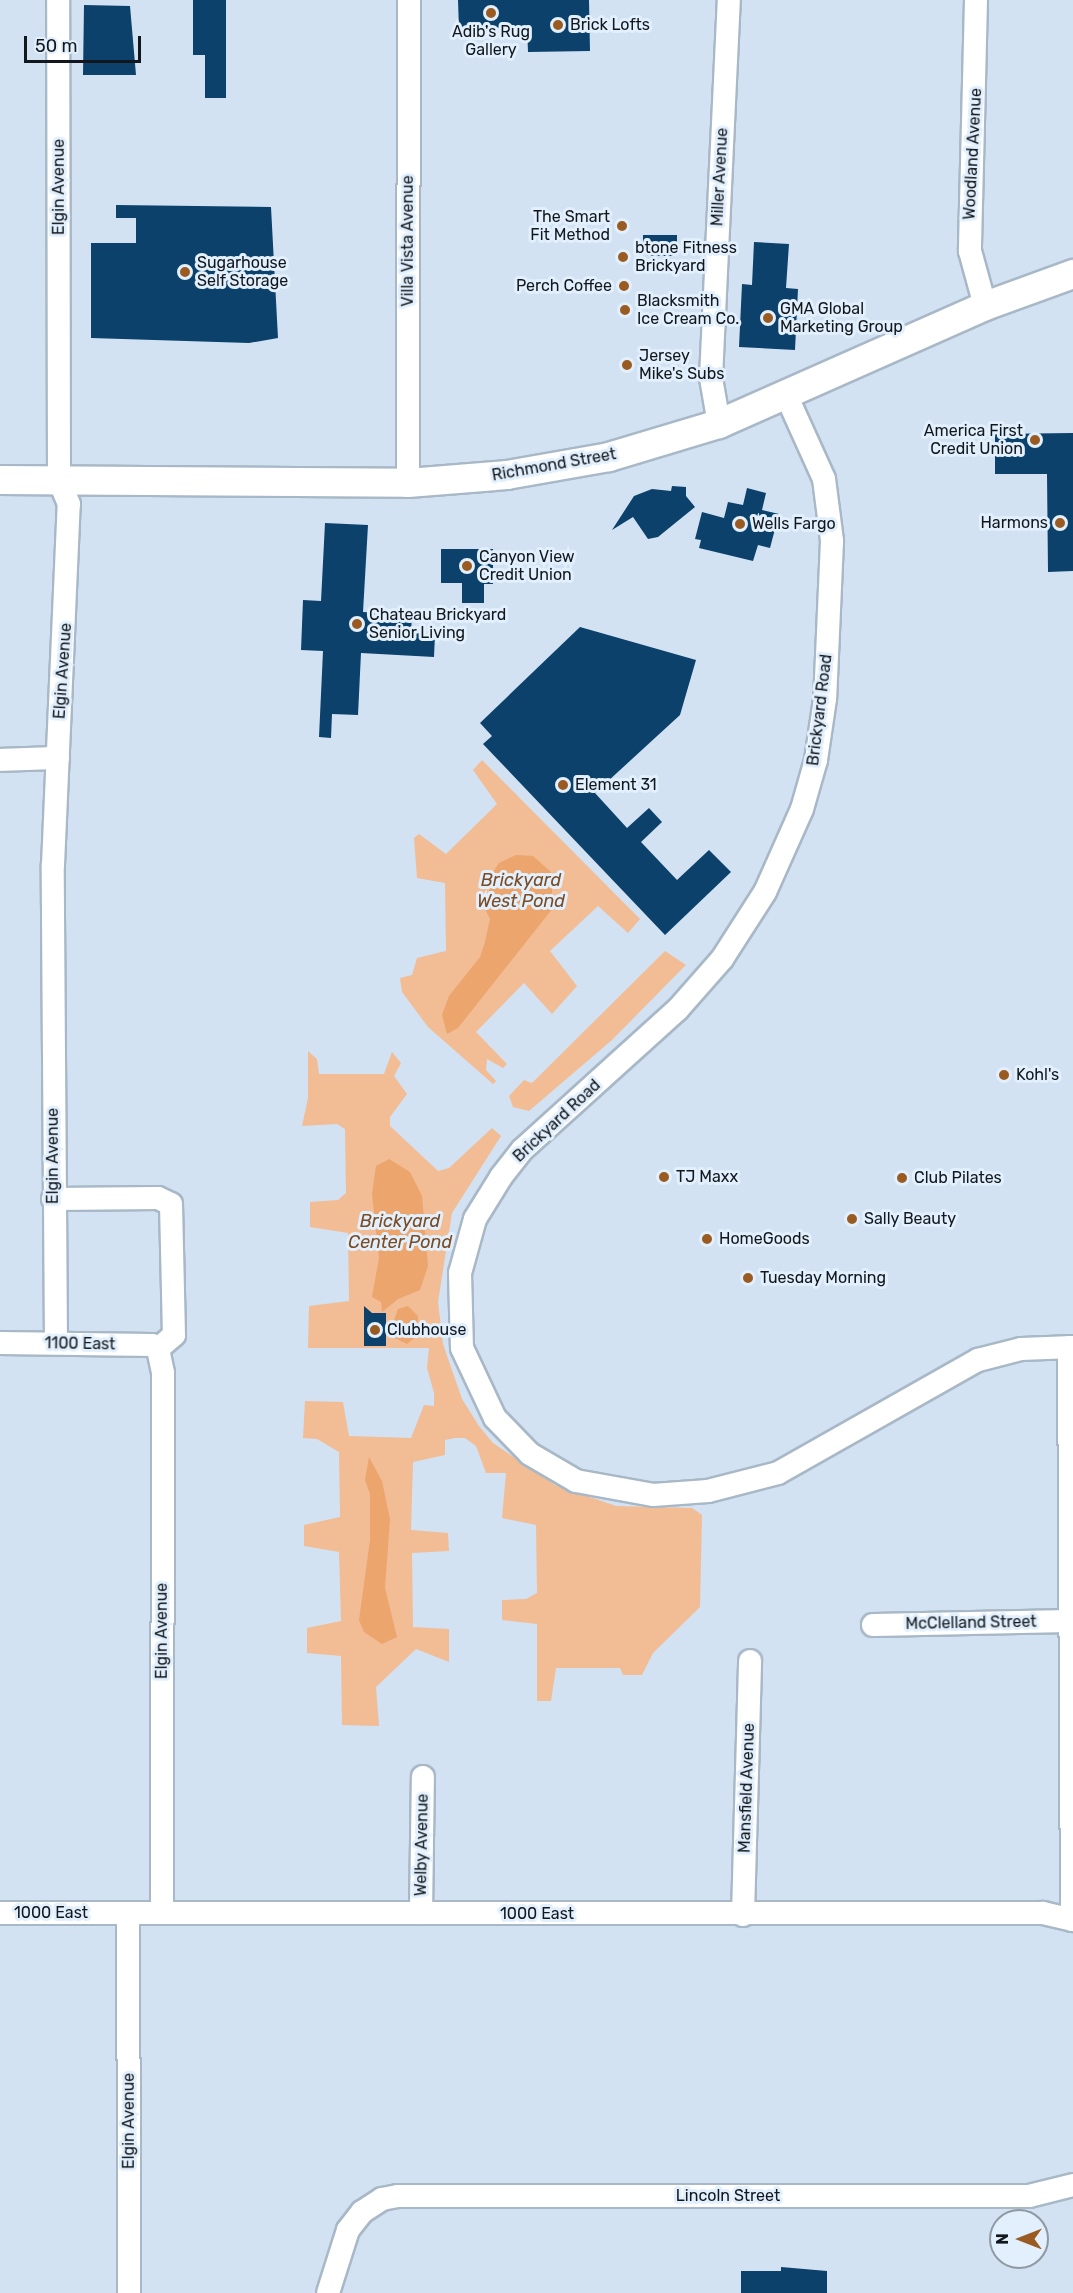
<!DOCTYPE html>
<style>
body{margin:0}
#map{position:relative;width:1073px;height:2293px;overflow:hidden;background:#d2e2f2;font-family:Rubik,sans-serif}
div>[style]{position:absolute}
.green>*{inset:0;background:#f2bc94}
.water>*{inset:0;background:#eca56d}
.building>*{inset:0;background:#0b416a}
.roads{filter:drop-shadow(2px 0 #a8b8c7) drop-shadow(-2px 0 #a8b8c7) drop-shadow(0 2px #a8b8c7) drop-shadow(0 -2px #a8b8c7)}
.minor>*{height:22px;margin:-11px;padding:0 11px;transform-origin:11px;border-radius:11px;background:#fff}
.major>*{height:28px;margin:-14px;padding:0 14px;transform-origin:14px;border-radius:14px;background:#fff}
.dots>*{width:16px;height:16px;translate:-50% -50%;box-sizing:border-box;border:3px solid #e2effc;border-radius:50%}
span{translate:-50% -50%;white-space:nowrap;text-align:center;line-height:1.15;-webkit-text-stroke:6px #e2effc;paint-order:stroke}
.poi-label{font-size:16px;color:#11171c}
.left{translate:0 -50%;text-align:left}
.right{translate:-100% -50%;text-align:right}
.street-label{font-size:16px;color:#11171c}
.water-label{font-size:18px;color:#7b4b22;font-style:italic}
.north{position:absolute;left:989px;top:2209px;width:60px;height:60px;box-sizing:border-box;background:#e2effc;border:2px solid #8e99a2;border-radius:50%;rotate:270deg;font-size:16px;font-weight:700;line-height:24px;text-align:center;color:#11171c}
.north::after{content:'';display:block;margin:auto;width:21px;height:27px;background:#9a5b22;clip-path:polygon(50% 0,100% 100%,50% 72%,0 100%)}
.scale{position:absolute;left:24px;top:36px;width:117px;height:27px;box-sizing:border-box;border:3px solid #11171c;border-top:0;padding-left:8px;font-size:18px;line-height:21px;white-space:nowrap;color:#11171c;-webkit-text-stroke:4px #e2effc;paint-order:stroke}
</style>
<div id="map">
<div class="green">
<div style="clip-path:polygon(482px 760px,640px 919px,628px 933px,598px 906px,550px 951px,577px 986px,552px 1014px,524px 983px,476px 1032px,507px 1064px,503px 1068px,487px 1059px,486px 1070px,496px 1081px,493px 1084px,428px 1027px,402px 992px,400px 978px,412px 975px,417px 958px,446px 951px,445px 883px,417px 878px,414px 838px,419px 834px,446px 854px,497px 804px,473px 770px)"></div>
<div style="clip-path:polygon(665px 951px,686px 965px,678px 973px,612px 1040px,529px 1111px,513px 1107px,509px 1096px,524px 1080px,532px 1083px)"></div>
<div style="clip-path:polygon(308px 1051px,317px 1059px,319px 1074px,384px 1074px,392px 1052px,401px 1063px,394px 1076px,407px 1094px,390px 1117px,390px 1126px,438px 1171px,449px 1168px,492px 1128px,501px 1136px,452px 1213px,438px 1302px,443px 1344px,462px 1399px,479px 1426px,493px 1443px,555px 1485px,616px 1506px,692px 1508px,702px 1515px,700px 1607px,653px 1653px,642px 1675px,623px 1675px,620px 1668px,556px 1668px,551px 1701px,537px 1701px,537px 1624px,502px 1620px,502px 1600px,526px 1599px,537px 1593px,536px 1525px,502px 1518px,506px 1473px,486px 1473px,476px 1446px,465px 1438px,455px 1438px,445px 1440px,445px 1455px,413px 1462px,411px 1530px,448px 1533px,449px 1551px,412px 1553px,413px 1627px,449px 1629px,449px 1662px,416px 1649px,376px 1687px,379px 1726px,342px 1725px,341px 1656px,307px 1653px,307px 1628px,341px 1621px,339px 1552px,304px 1546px,304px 1525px,340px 1517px,339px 1452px,317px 1439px,303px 1438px,305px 1401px,343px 1402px,349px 1436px,411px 1438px,424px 1405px,434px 1406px,434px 1393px,427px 1368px,429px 1348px,308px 1348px,309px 1306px,349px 1301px,348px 1233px,310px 1227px,310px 1202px,338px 1200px,346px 1193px,345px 1129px,337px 1124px,302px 1126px,308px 1098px)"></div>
</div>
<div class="water">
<div style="clip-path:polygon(516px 855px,533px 856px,551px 872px,553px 908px,458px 1028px,447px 1034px,442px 1015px,449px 996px,480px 957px,485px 942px,490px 919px,485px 909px,493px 872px,499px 863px)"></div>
<div style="clip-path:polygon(389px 1159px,410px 1172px,422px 1196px,428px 1266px,420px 1290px,398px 1299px,382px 1312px,381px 1302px,372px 1297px,379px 1258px,372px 1194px,376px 1166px)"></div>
<div style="clip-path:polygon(408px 1306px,418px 1316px,418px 1335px,407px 1344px,395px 1338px,394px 1320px,398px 1309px)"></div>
<div style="clip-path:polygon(369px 1457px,382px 1481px,390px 1519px,385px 1588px,397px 1637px,382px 1644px,364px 1632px,359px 1620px,370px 1540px,370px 1494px,365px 1480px)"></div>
</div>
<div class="building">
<div style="clip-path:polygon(193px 0,226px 0,226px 98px,205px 98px,205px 55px,193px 55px)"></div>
<div style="clip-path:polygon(458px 0,589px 0,590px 51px,528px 52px,527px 26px,459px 30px)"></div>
<div style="clip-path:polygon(84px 5px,130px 6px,136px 75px,83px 75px)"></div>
<div style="clip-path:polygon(116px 205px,271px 207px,278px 338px,249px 343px,91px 338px,91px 243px,136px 243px,136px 218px,116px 218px)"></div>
<div style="clip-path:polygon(643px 235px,677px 235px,677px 251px,672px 256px,648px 256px,643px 253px)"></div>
<div style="clip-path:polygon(754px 242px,789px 244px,786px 288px,798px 289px,795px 350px,739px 347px,742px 284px,752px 285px)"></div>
<div style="clip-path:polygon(1073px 433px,1073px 571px,1048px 572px,1047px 474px,995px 474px,995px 434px)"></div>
<div style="clip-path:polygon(672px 486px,686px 487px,686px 496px,695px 507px,658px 537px,648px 539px,633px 517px,612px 530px,634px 496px,652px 489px,671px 491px)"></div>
<div style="clip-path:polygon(747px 488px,766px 493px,762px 510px,779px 514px,770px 548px,758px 545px,753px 561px,699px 548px,701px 540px,695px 539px,702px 512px,724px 518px,728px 502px,743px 505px)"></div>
<div style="clip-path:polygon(325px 523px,368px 525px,363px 612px,412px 615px,411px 633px,435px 634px,434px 657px,361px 653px,358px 715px,332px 714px,331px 738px,319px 737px,323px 651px,301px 650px,303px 600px,321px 601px)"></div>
<div style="clip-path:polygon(441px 549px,493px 549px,493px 584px,484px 584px,484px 603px,462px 603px,462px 583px,441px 583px)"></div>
<div style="clip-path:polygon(580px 627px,696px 660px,680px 715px,595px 793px,627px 828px,649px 808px,662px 822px,641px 842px,677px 880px,709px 850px,731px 872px,665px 935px,483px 744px,492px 736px,480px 723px)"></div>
<div style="clip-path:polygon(364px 1306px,372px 1313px,386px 1313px,386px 1346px,364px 1346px)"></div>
<div style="clip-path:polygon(781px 2267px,827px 2271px,827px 2293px,741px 2293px,741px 2271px,781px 2271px)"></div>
</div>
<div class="roads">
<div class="minor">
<div style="left:976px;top:0;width:251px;rotate:91.4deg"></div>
<div style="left:970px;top:251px;width:57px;rotate:74.7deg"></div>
<div style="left:787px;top:397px;width:90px;rotate:65.7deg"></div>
<div style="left:824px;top:479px;width:63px;rotate:82.6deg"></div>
<div style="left:832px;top:541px;width:158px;rotate:92.5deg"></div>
<div style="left:825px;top:699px;width:62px;rotate:98.4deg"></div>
<div style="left:816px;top:760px;width:51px;rotate:105.9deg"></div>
<div style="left:802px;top:809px;width:91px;rotate:114deg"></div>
<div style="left:765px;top:892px;width:80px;rotate:122.7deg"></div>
<div style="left:722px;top:959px;width:67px;rotate:131.3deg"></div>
<div style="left:678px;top:1009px;width:210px;rotate:137.9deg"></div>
<div style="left:522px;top:1150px;width:34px;rotate:128deg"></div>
<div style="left:501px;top:1177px;width:49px;rotate:121.8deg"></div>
<div style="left:475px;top:1219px;width:56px;rotate:105.5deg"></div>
<div style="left:460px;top:1273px;width:75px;rotate:88.5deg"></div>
<div style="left:462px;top:1348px;width:77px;rotate:64.8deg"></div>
<div style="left:495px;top:1418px;width:50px;rotate:45.8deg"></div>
<div style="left:530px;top:1454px;width:53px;rotate:30.4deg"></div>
<div style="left:576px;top:1481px;width:78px;rotate:10.3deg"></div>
<div style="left:653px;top:1495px;width:55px;rotate:-4.2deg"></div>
<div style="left:708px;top:1491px;width:72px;rotate:-14.4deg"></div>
<div style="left:778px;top:1473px;width:230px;rotate:-29.5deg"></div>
<div style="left:978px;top:1360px;width:44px;rotate:-14.3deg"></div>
<div style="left:1021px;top:1349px;width:52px;rotate:-2.2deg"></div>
<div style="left:719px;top:424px;width:47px;rotate:-99.9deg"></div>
<div style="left:711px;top:378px;width:378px;rotate:-87.3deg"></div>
<div style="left:408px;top:483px;width:483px;rotate:-89.9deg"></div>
<div style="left:0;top:760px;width:58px;rotate:-2deg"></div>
<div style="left:53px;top:1199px;width:105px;rotate:-0.5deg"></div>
<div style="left:158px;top:1198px;width:14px;rotate:25deg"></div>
<div style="left:171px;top:1204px;width:131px;rotate:88.7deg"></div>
<div style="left:174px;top:1335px;width:21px;rotate:139deg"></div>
<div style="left:0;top:1343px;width:152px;rotate:0.8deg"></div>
<div style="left:152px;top:1345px;width:7px;rotate:34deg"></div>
<div style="left:56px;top:1343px;width:478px;rotate:-90.4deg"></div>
<div style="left:53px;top:865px;width:361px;rotate:-87.5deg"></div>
<div style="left:69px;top:504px;width:26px;rotate:-113deg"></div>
<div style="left:59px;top:480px;width:480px;rotate:-90.1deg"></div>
<div style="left:1069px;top:1347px;width:573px;rotate:89.7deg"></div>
<div style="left:158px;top:1349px;width:25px;rotate:78deg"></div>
<div style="left:163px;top:1373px;width:540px;rotate:90.11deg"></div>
<div style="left:873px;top:1625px;width:197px;rotate:-1.2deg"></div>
<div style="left:0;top:1913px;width:1043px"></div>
<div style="left:1043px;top:1913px;width:31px;rotate:13deg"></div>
<div style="left:128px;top:1913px;width:380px;rotate:89.8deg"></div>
<div style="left:421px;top:1913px;width:136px;rotate:-89.2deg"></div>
<div style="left:743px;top:1915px;width:254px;rotate:-88.4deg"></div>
<div style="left:328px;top:2293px;width:66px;rotate:-72.4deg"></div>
<div style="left:348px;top:2230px;width:23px;rotate:-52deg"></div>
<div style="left:362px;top:2212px;width:24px;rotate:-33deg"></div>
<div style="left:382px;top:2199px;width:16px;rotate:-11deg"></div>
<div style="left:398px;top:2196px;width:631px"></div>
<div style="left:1029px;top:2196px;width:45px;rotate:-14deg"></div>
</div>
<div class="major">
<div style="left:0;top:480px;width:408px;rotate:0.4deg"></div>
<div style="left:408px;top:483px;width:99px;rotate:-4.6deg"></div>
<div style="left:507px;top:475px;width:104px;rotate:-10deg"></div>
<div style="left:609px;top:457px;width:115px;rotate:-16.7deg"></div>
<div style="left:719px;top:424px;width:291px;rotate:-23.9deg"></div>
<div style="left:985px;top:306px;width:94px;rotate:-20deg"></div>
</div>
</div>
<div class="dots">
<div style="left:491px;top:13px;background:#9a5b22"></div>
<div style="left:558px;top:25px;background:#9a5b22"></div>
<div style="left:622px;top:226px;background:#9a5b22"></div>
<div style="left:623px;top:257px;background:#9a5b22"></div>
<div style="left:185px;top:272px;background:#9a5b22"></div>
<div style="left:624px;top:286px;background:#9a5b22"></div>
<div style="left:625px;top:310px;background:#9a5b22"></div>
<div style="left:768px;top:318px;background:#9a5b22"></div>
<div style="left:627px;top:365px;background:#9a5b22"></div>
<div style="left:1035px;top:440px;background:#9a5b22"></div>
<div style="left:1060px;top:523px;background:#9a5b22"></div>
<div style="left:740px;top:524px;background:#9a5b22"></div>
<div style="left:467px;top:566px;background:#9a5b22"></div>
<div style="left:357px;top:624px;background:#9a5b22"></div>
<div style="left:563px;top:785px;background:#9a5b22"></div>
<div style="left:1004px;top:1075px;background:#9a5b22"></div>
<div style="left:664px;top:1177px;background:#9a5b22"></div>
<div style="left:902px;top:1178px;background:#9a5b22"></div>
<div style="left:852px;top:1219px;background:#9a5b22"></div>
<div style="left:707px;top:1239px;background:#9a5b22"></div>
<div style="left:748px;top:1278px;background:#9a5b22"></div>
<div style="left:375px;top:1330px;background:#9a5b22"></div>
</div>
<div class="poi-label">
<span class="left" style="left:570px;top:25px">Brick Lofts</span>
<span style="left:491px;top:41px">Adib's Rug<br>Gallery</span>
<span class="right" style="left:610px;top:226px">The Smart<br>Fit Method</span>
<span class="left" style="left:635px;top:257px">btone Fitness<br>Brickyard</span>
<span class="left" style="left:197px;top:272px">Sugarhouse<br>Self Storage</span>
<span class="right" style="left:612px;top:286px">Perch Coffee</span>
<span class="left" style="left:637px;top:310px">Blacksmith<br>Ice Cream Co.</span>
<span class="left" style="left:780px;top:318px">GMA Global<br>Marketing Group</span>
<span class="left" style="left:639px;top:365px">Jersey<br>Mike's Subs</span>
<span class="right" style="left:1023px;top:440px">America First<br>Credit Union</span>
<span class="right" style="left:1048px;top:523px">Harmons</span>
<span class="left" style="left:752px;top:524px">Wells Fargo</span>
<span class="left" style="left:479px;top:566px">Canyon View<br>Credit Union</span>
<span class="left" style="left:369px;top:624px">Chateau Brickyard<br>Senior Living</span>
<span class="left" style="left:575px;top:785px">Element 31</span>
<span class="left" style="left:1016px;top:1075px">Kohl's</span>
<span class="left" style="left:676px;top:1177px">TJ Maxx</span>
<span class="left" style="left:914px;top:1178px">Club Pilates</span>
<span class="left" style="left:864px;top:1219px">Sally Beauty</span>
<span class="left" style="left:719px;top:1239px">HomeGoods</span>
<span class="left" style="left:760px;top:1278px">Tuesday Morning</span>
<span class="left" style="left:387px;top:1330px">Clubhouse</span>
</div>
<div class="street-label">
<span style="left:973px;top:154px;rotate:-87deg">Woodland Avenue</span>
<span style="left:720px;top:177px;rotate:-87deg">Miller Avenue</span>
<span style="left:59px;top:187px;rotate:-90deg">Elgin Avenue</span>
<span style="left:408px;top:241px;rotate:-90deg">Villa Vista Avenue</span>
<span style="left:554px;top:465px;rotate:-10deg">Richmond Street</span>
<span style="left:63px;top:671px;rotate:-86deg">Elgin Avenue</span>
<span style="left:820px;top:710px;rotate:-83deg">Brickyard Road</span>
<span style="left:557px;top:1121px;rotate:-43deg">Brickyard Road</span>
<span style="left:53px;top:1156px;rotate:-90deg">Elgin Avenue</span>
<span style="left:80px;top:1344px;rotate:1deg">1100 East</span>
<span style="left:971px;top:1623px;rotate:-1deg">McClelland Street</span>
<span style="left:162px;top:1631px;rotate:-90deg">Elgin Avenue</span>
<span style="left:747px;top:1788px;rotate:-88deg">Mansfield Avenue</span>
<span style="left:422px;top:1845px;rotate:-89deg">Welby Avenue</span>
<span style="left:51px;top:1913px">1000 East</span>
<span style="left:537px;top:1914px">1000 East</span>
<span style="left:129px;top:2121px;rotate:-90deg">Elgin Avenue</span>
<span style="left:728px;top:2196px">Lincoln Street</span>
</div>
<div class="water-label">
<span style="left:521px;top:891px">Brickyard<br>West Pond</span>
<span style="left:400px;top:1232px">Brickyard<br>Center Pond</span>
</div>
<div class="north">N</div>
<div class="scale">50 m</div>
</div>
